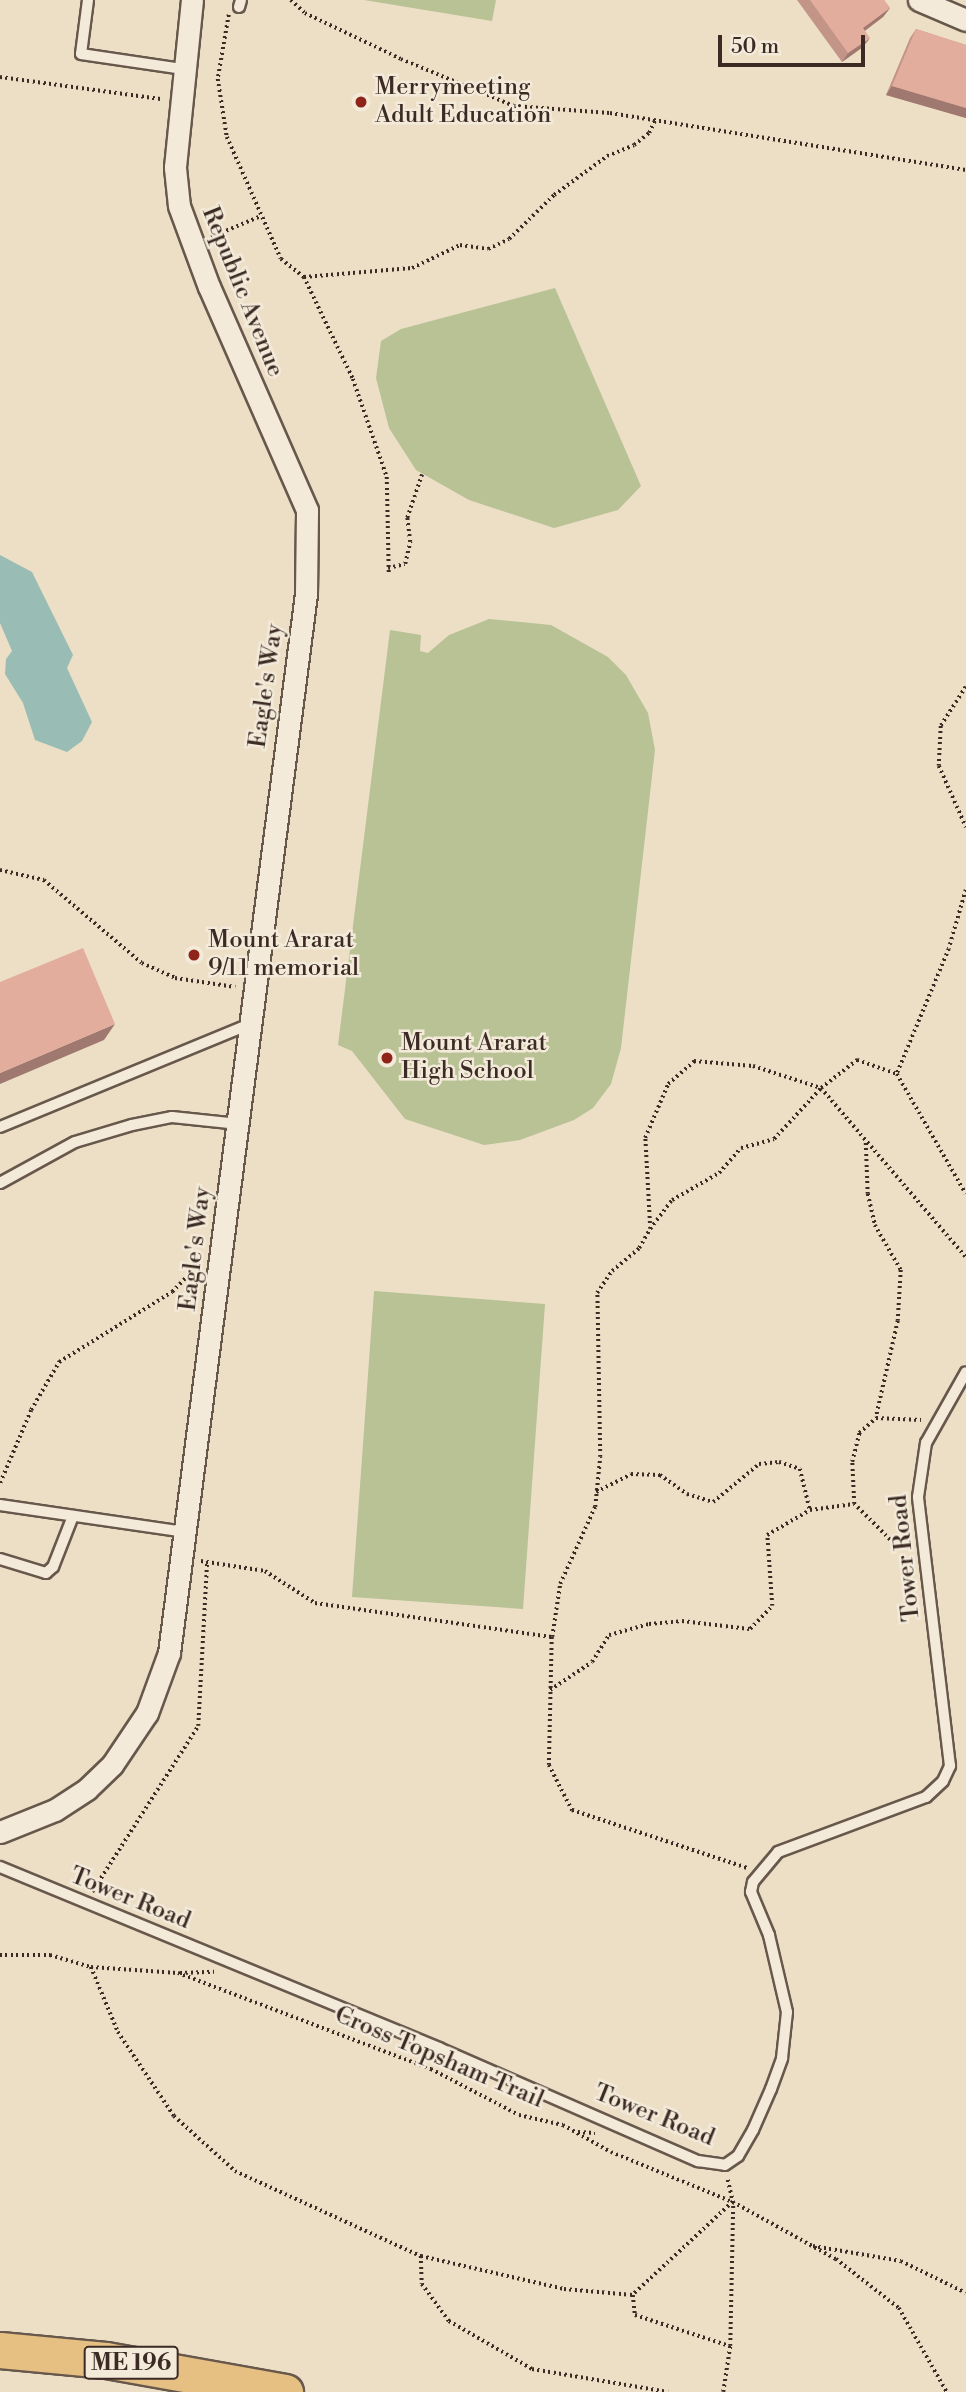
<!DOCTYPE html>
<style>
body{margin:0}
#map{position:relative;width:966px;height:2392px;overflow:hidden;background:#ecdfc6;font-family:"Libre Bodoni",serif}
div>[style]{position:absolute}
.green>*{inset:0;background:#b8c295}
.water>*{inset:0;background:#99bdb5}
.path>*{height:3.5px;margin-top:-1.75px;transform-origin:0;background:repeating-linear-gradient(90deg,#3c2b24 0 2px,transparent 0 5.5px)}
.roads{filter:drop-shadow(2px 0 #68584c) drop-shadow(-2px 0 #68584c) drop-shadow(0 2px #68584c) drop-shadow(0 -2px #68584c)}
.service>*{height:10px;margin:-5px;padding:0 5px;transform-origin:5px;border-radius:5px;background:#f3eada}
.minor>*{height:21px;margin:-10.5px;padding:0 10.5px;transform-origin:10.5px;border-radius:10.5px;background:#f3eada}
.trunk>*{height:35px;margin:-17.5px;padding:0 17.5px;transform-origin:17.5px;border-radius:17.5px;background:#e6c083}
.wall>*{inset:0;background:#c39588}
.shaded-wall>*{inset:0;background:#9f796f}
.building>*{inset:0;background:#e3ad9e}
.dots>*{width:19px;height:19px;translate:-50% -50%;box-sizing:border-box;border:4px solid #f3eada;border-radius:50%}
span{translate:-50% -50%;white-space:nowrap;text-align:center;line-height:1.15;-webkit-text-stroke:5px #f3eada;paint-order:stroke}
.shield-label span{padding:2px 5px;background:#f3eada;border:2px solid;border-radius:5px;-webkit-text-stroke-width:0}
.shield-label{font-size:23px;color:#3c2b24;font-weight:700}
.poi-label{font-size:24px;color:#3c2b24}
.left{translate:0 -50%;text-align:left}
.street-label{font-size:24px;color:#3c2b24}
.scale{position:absolute;left:718px;top:35px;width:147px;height:32px;box-sizing:border-box;border:4px solid #3c2b24;border-top:0;padding-left:9px;font-size:21px;line-height:24px;white-space:nowrap;color:#3c2b24;-webkit-text-stroke:5px #f3eada;paint-order:stroke}
</style>
<div id="map">
<div class="green">
<div style="clip-path:polygon(364px 0,496px 0,492px 21px)"></div>
<div style="clip-path:polygon(555px 288px,641px 486px,618px 510px,554px 528px,469px 500px,416px 470px,389px 428px,376px 378px,381px 341px,401px 329px)"></div>
<div style="clip-path:polygon(489px 619px,551px 625px,608px 657px,626px 675px,648px 713px,655px 750px,621px 1048px,611px 1084px,593px 1108px,574px 1120px,520px 1140px,484px 1145px,405px 1119px,352px 1051px,338px 1045px,390px 630px,421px 635px,420px 651px,428px 653px,449px 635px)"></div>
<div style="clip-path:polygon(374px 1291px,545px 1304px,523px 1609px,352px 1597px)"></div>
</div>
<div class="water">
<div style="clip-path:polygon(0 555px,32px 572px,73px 655px,67px 668px,92px 722px,82px 741px,67px 752px,35px 740px,23px 703px,5px 674px,6px 659px,12px 651px,0 623px)"></div>
</div>
<div class="path">
<div style="left:291px;top:0;width:19px;rotate:43deg"></div>
<div style="left:305px;top:13px;width:106px;rotate:25.6deg"></div>
<div style="left:401px;top:59px;width:122px;rotate:22.6deg"></div>
<div style="left:514px;top:106px;width:96px;rotate:4.2deg"></div>
<div style="left:610px;top:113px;width:361px;rotate:9.1deg"></div>
<div style="left:229px;top:15px;width:65px;rotate:99.8deg"></div>
<div style="left:218px;top:79px;width:59px;rotate:81.2deg"></div>
<div style="left:227px;top:137px;width:133px;rotate:66.1deg"></div>
<div style="left:281px;top:259px;width:29px;rotate:38deg"></div>
<div style="left:304px;top:277px;width:113px;rotate:64.3deg"></div>
<div style="left:353px;top:379px;width:104px;rotate:70.9deg"></div>
<div style="left:387px;top:477px;width:99px;rotate:88.8deg"></div>
<div style="left:0;top:77px;width:162px;rotate:7.8deg"></div>
<div style="left:211px;top:237px;width:54px;rotate:-22.8deg"></div>
<div style="left:304px;top:277px;width:108px;rotate:-4.8deg"></div>
<div style="left:412px;top:268px;width:53px;rotate:-25.6deg"></div>
<div style="left:460px;top:245px;width:28px;rotate:8deg"></div>
<div style="left:488px;top:249px;width:23px;rotate:-25deg"></div>
<div style="left:509px;top:239px;width:63px;rotate:-44.4deg"></div>
<div style="left:554px;top:195px;width:66px;rotate:-36.3deg"></div>
<div style="left:607px;top:156px;width:29px;rotate:-22deg"></div>
<div style="left:634px;top:145px;width:19px;rotate:-39deg"></div>
<div style="left:649px;top:133px;width:14px;rotate:-65deg"></div>
<div style="left:388px;top:568px;width:17px;rotate:-13deg"></div>
<div style="left:405px;top:564px;width:23px;rotate:-77deg"></div>
<div style="left:410px;top:542px;width:24px;rotate:-97deg"></div>
<div style="left:407px;top:518px;width:46px;rotate:-71.2deg"></div>
<div style="left:966px;top:687px;width:46px;rotate:122.7deg"></div>
<div style="left:941px;top:726px;width:40px;rotate:92.9deg"></div>
<div style="left:939px;top:766px;width:67px;rotate:66.1deg"></div>
<div style="left:0;top:870px;width:45px;rotate:12.8deg"></div>
<div style="left:44px;top:880px;width:128px;rotate:40.3deg"></div>
<div style="left:142px;top:963px;width:36px;rotate:24deg"></div>
<div style="left:175px;top:978px;width:61px;rotate:8.5deg"></div>
<div style="left:966px;top:890px;width:61px;rotate:106.1deg"></div>
<div style="left:949px;top:949px;width:135px;rotate:112.6deg"></div>
<div style="left:897px;top:1074px;width:138px;rotate:60.1deg"></div>
<div style="left:866px;top:1143px;width:51px;rotate:87.8deg"></div>
<div style="left:868px;top:1194px;width:32px;rotate:77deg"></div>
<div style="left:875px;top:1225px;width:52px;rotate:60deg"></div>
<div style="left:901px;top:1270px;width:51px;rotate:93.4deg"></div>
<div style="left:898px;top:1321px;width:99px;rotate:102.8deg"></div>
<div style="left:650px;top:1229px;width:36px;rotate:-53deg"></div>
<div style="left:672px;top:1200px;width:54px;rotate:-29.9deg"></div>
<div style="left:719px;top:1173px;width:33px;rotate:-49deg"></div>
<div style="left:741px;top:1148px;width:34px;rotate:-15deg"></div>
<div style="left:774px;top:1139px;width:69px;rotate:-47.3deg"></div>
<div style="left:821px;top:1088px;width:46px;rotate:-37.9deg"></div>
<div style="left:857px;top:1060px;width:42px;rotate:19.3deg"></div>
<div style="left:0;top:1483px;width:79px;rotate:-67deg"></div>
<div style="left:31px;top:1410px;width:56px;rotate:-59.7deg"></div>
<div style="left:59px;top:1362px;width:133px;rotate:-31.8deg"></div>
<div style="left:172px;top:1292px;width:37px;rotate:-46deg"></div>
<div style="left:596px;top:1492px;width:39px;rotate:-27deg"></div>
<div style="left:631px;top:1474px;width:29px;rotate:2deg"></div>
<div style="left:660px;top:1475px;width:33px;rotate:35deg"></div>
<div style="left:687px;top:1494px;width:27px;rotate:17deg"></div>
<div style="left:713px;top:1502px;width:60px;rotate:-39.6deg"></div>
<div style="left:759px;top:1464px;width:20px;rotate:-6deg"></div>
<div style="left:779px;top:1462px;width:22px;rotate:18deg"></div>
<div style="left:800px;top:1469px;width:42px;rotate:76.3deg"></div>
<div style="left:910px;top:1548px;width:22px;rotate:-158deg"></div>
<div style="left:890px;top:1540px;width:51px;rotate:-135deg"></div>
<div style="left:854px;top:1504px;width:42px;rotate:-92.7deg"></div>
<div style="left:852px;top:1462px;width:30px;rotate:-76deg"></div>
<div style="left:859px;top:1433px;width:23px;rotate:-41deg"></div>
<div style="left:876px;top:1418px;width:45px;rotate:2.5deg"></div>
<div style="left:201px;top:1561px;width:65px;rotate:8.9deg"></div>
<div style="left:265px;top:1571px;width:59px;rotate:32.6deg"></div>
<div style="left:315px;top:1603px;width:239px;rotate:8.2deg"></div>
<div style="left:552px;top:1637px;width:54px;rotate:-81.4deg"></div>
<div style="left:560px;top:1584px;width:85px;rotate:-65.6deg"></div>
<div style="left:595px;top:1507px;width:50px;rotate:-84.3deg"></div>
<div style="left:600px;top:1457px;width:164px;rotate:-91deg"></div>
<div style="left:597px;top:1293px;width:27px;rotate:-56deg"></div>
<div style="left:612px;top:1271px;width:35px;rotate:-40deg"></div>
<div style="left:639px;top:1248px;width:22px;rotate:-60deg"></div>
<div style="left:650px;top:1229px;width:91px;rotate:-93.1deg"></div>
<div style="left:645px;top:1138px;width:59px;rotate:-66.9deg"></div>
<div style="left:668px;top:1084px;width:35px;rotate:-41deg"></div>
<div style="left:694px;top:1061px;width:59px;rotate:4.8deg"></div>
<div style="left:753px;top:1066px;width:71px;rotate:17.9deg"></div>
<div style="left:821px;top:1088px;width:223px;rotate:49.4deg"></div>
<div style="left:552px;top:1637px;width:128px;rotate:91.3deg"></div>
<div style="left:549px;top:1765px;width:51px;rotate:62.9deg"></div>
<div style="left:572px;top:1810px;width:184px;rotate:18.3deg"></div>
<div style="left:550px;top:1690px;width:50px;rotate:-33.7deg"></div>
<div style="left:592px;top:1662px;width:32px;rotate:-58deg"></div>
<div style="left:609px;top:1635px;width:41px;rotate:-15.4deg"></div>
<div style="left:649px;top:1624px;width:33px;rotate:-5deg"></div>
<div style="left:682px;top:1621px;width:68px;rotate:6.7deg"></div>
<div style="left:750px;top:1629px;width:32px;rotate:-46deg"></div>
<div style="left:772px;top:1606px;width:71px;rotate:-94deg"></div>
<div style="left:767px;top:1535px;width:50px;rotate:-30.2deg"></div>
<div style="left:810px;top:1510px;width:44px;rotate:-7.8deg"></div>
<div style="left:92px;top:1892px;width:197px;rotate:-57.4deg"></div>
<div style="left:198px;top:1726px;width:164px;rotate:-86.9deg"></div>
<div style="left:0;top:1955px;width:50px"></div>
<div style="left:50px;top:1955px;width:43px;rotate:16.3deg"></div>
<div style="left:91px;top:1967px;width:87px;rotate:3.9deg"></div>
<div style="left:178px;top:1973px;width:271px;rotate:20.8deg"></div>
<div style="left:431px;top:2069px;width:99px;rotate:27.6deg"></div>
<div style="left:519px;top:2115px;width:45px;rotate:12.8deg"></div>
<div style="left:563px;top:2125px;width:55px;rotate:29.4deg"></div>
<div style="left:611px;top:2152px;width:132px;rotate:22.3deg"></div>
<div style="left:733px;top:2202px;width:118px;rotate:29deg"></div>
<div style="left:836px;top:2259px;width:80px;rotate:37.9deg"></div>
<div style="left:899px;top:2308px;width:97px;rotate:60.3deg"></div>
<div style="left:91px;top:1967px;width:70px;rotate:67.4deg"></div>
<div style="left:118px;top:2032px;width:101px;rotate:56.3deg"></div>
<div style="left:174px;top:2116px;width:82px;rotate:42deg"></div>
<div style="left:235px;top:2171px;width:205px;rotate:24.6deg"></div>
<div style="left:421px;top:2256px;width:147px;rotate:13deg"></div>
<div style="left:564px;top:2289px;width:69px;rotate:5deg"></div>
<div style="left:633px;top:2295px;width:20px;rotate:84deg"></div>
<div style="left:635px;top:2315px;width:100px;rotate:18.1deg"></div>
<div style="left:730px;top:2346px;width:144px;rotate:-88.8deg"></div>
<div style="left:733px;top:2202px;width:137px;rotate:137.1deg"></div>
<div style="left:180px;top:1973px;width:34px;rotate:-2deg"></div>
<div style="left:578px;top:2132px;width:17px;rotate:3deg"></div>
<div style="left:728px;top:2180px;width:23px;rotate:77deg"></div>
<div style="left:813px;top:2246px;width:89px;rotate:9.7deg"></div>
<div style="left:901px;top:2261px;width:72px;rotate:26.2deg"></div>
<div style="left:421px;top:2256px;width:28px;rotate:88deg"></div>
<div style="left:422px;top:2284px;width:46px;rotate:53.9deg"></div>
<div style="left:449px;top:2321px;width:96px;rotate:30deg"></div>
<div style="left:532px;top:2369px;width:138px;rotate:9.6deg"></div>
<div style="left:723px;top:2392px;width:47px;rotate:-81.3deg"></div>
</div>
<div class="roads">
<div class="service">
<div style="left:88px;top:0;width:54px;rotate:97.4deg"></div>
<div style="left:81px;top:54px;width:102px;rotate:8.4deg"></div>
<div style="left:239px;top:7px;width:7px;rotate:-74deg"></div>
<div style="left:0;top:1127px;width:268px;rotate:-22.4deg"></div>
<div style="left:0;top:1183px;width:85px;rotate:-28.7deg"></div>
<div style="left:75px;top:1142px;width:59px;rotate:-16.6deg"></div>
<div style="left:132px;top:1125px;width:41px;rotate:-11.3deg"></div>
<div style="left:172px;top:1117px;width:67px;rotate:6deg"></div>
<div style="left:0;top:1505px;width:188px;rotate:8.3deg"></div>
<div style="left:0;top:1559px;width:48px;rotate:16.9deg"></div>
<div style="left:46px;top:1573px;width:9px;rotate:-41deg"></div>
<div style="left:53px;top:1567px;width:55px;rotate:-68.6deg"></div>
<div style="left:0;top:1867px;width:475px;rotate:22.4deg"></div>
<div style="left:439px;top:2048px;width:283px;rotate:23.6deg"></div>
<div style="left:698px;top:2161px;width:27px;rotate:8deg"></div>
<div style="left:725px;top:2165px;width:16px;rotate:-35deg"></div>
<div style="left:738px;top:2156px;width:30px;rotate:-60deg"></div>
<div style="left:753px;top:2130px;width:45px;rotate:-66.3deg"></div>
<div style="left:771px;top:2089px;width:33px;rotate:-70deg"></div>
<div style="left:782px;top:2058px;width:46px;rotate:-83.8deg"></div>
<div style="left:787px;top:2012px;width:79px;rotate:-103.2deg"></div>
<div style="left:769px;top:1935px;width:47px;rotate:-112.7deg"></div>
<div style="left:751px;top:1892px;width:10px;rotate:-79deg"></div>
<div style="left:753px;top:1882px;width:39px;rotate:-50deg"></div>
<div style="left:778px;top:1852px;width:158px;rotate:-20.4deg"></div>
<div style="left:926px;top:1797px;width:23px;rotate:-43deg"></div>
<div style="left:943px;top:1781px;width:17px;rotate:-65deg"></div>
<div style="left:950px;top:1766px;width:271px;rotate:-96.8deg"></div>
<div style="left:918px;top:1497px;width:55px;rotate:-81.6deg"></div>
<div style="left:926px;top:1443px;width:81px;rotate:-60.6deg"></div>
</div>
<div class="minor">
<div style="left:919px;top:0;width:51px;rotate:23.1deg"></div>
<div style="left:0;top:1832px;width:59px;rotate:-21.8deg"></div>
<div style="left:55px;top:1810px;width:38px;rotate:-33deg"></div>
<div style="left:87px;top:1789px;width:35px;rotate:-44deg"></div>
<div style="left:112px;top:1765px;width:63px;rotate:-56.1deg"></div>
<div style="left:147px;top:1713px;width:64px;rotate:-69.9deg"></div>
<div style="left:169px;top:1653px;width:1068px;rotate:-82.63deg"></div>
<div style="left:306px;top:594px;width:84px;rotate:-89.3deg"></div>
<div style="left:307px;top:510px;width:244px;rotate:-113.7deg"></div>
<div style="left:209px;top:287px;width:86px;rotate:-110.3deg"></div>
<div style="left:179px;top:206px;width:39px;rotate:-96deg"></div>
<div style="left:175px;top:167px;width:168px;rotate:-84.2deg"></div>
</div>
<div class="trunk">
<div style="left:0;top:2350px;width:106px;rotate:5.4deg"></div>
<div style="left:106px;top:2360px;width:182px;rotate:10.1deg"></div>
</div>
</div>
<div class="wall">
<div style="clip-path:polygon(797px 0,884px 0,890px 8px,883px 17px,865px 31px,863px 47px,842px 62px)"></div>
<div style="clip-path:polygon(916px 29px,966px 45px,966px 118px,886px 95px,910px 38px)"></div>
</div>
<div class="shaded-wall">
<div style="clip-path:polygon(890px 8px,883px 17px,856px 37px,863px 28px)"></div>
<div style="clip-path:polygon(870px 38px,863px 47px,842px 62px,848px 53px)"></div>
<div style="clip-path:polygon(892px 86px,966px 108px,966px 118px,886px 95px)"></div>
<div style="clip-path:polygon(115px 1024px,104px 1040px,0 1084px,0 1073px)"></div>
</div>
<div class="building">
<div style="clip-path:polygon(810px 0,884px 0,890px 8px,863px 28px,870px 38px,848px 53px)"></div>
<div style="clip-path:polygon(916px 29px,966px 45px,966px 108px,892px 86px)"></div>
<div style="clip-path:polygon(83px 948px,115px 1024px,0 1073px,0 982px)"></div>
</div>
<div class="dots">
<div style="left:361px;top:102px;background:#8f2418"></div>
<div style="left:194px;top:955px;background:#8f2418"></div>
<div style="left:387px;top:1058px;background:#8f2418"></div>
</div>
<div class="shield-label">
<span style="left:131px;top:2363px">ME 196</span>
</div>
<div class="poi-label">
<span class="left" style="left:375px;top:102px">Merrymeeting<br>Adult Education</span>
<span class="left" style="left:208px;top:955px">Mount Ararat<br>9/11 memorial</span>
<span class="left" style="left:401px;top:1058px">Mount Ararat<br>High School</span>
</div>
<div class="street-label">
<span style="left:242px;top:292px;rotate:68deg">Republic Avenue</span>
<span style="left:267px;top:686px;rotate:-82deg">Eagle's Way</span>
<span style="left:196px;top:1249px;rotate:-83deg">Eagle's Way</span>
<span style="left:906px;top:1558px;rotate:-96deg">Tower Road</span>
<span style="left:130px;top:1899px;rotate:22deg">Tower Road</span>
<span style="left:439px;top:2058px;rotate:23deg">Cross Topsham Trail</span>
<span style="left:654px;top:2116px;rotate:22deg">Tower Road</span>
</div>
<div class="scale">50 m</div>
</div>
